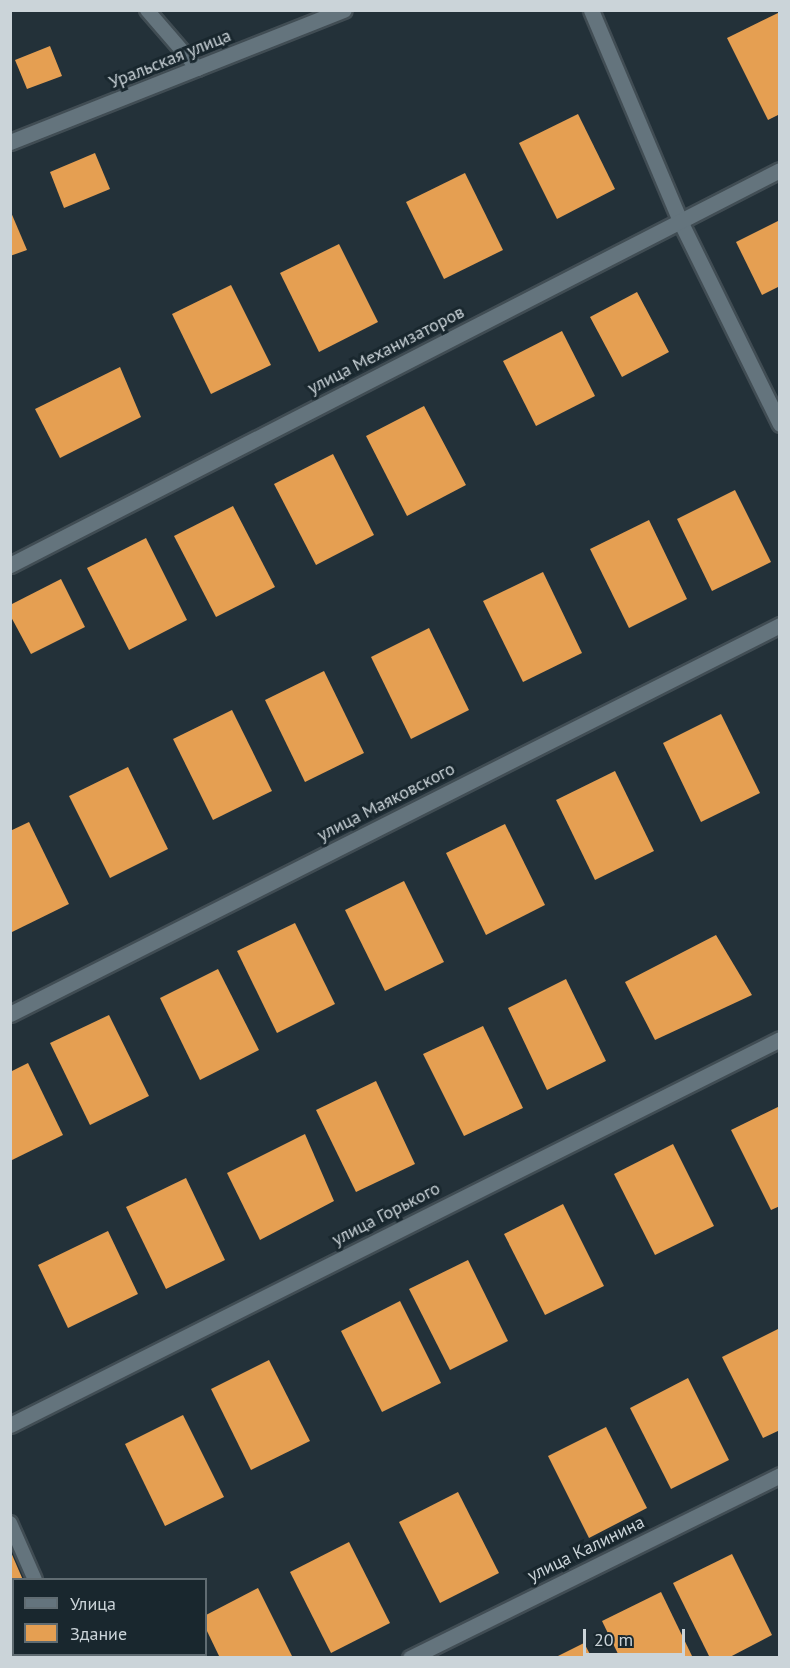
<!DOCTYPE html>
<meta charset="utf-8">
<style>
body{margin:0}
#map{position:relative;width:790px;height:1668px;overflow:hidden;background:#233139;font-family:"PT Sans",sans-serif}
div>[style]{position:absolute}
.building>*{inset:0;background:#e59f52}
.roads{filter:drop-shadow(2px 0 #414d54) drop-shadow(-2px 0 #414d54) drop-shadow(0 2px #414d54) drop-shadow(0 -2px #414d54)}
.lane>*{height:14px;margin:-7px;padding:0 7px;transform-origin:7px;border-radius:7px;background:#64747d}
.street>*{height:15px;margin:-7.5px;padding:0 7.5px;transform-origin:7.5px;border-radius:7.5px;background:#64747d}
span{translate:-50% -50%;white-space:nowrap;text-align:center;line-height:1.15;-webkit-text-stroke:6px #19272e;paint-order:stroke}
.street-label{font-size:18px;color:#cbd4d9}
.frame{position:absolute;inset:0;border:12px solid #cbd4d9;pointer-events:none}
.legend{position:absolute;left:12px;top:1578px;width:195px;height:78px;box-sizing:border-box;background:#19272e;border:2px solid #606c72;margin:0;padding:8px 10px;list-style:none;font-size:18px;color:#cbd4d9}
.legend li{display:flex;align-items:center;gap:12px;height:30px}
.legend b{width:30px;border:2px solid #606c72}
.scale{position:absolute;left:583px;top:1629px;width:102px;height:27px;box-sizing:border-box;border:3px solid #cbd4d9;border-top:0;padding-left:8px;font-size:18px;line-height:21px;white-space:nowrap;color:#cbd4d9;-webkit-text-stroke:4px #19272e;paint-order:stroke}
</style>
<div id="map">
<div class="building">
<div style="clip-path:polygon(780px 12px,780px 114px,768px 120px,727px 38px)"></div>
<div style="clip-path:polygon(50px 46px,62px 76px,27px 89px,15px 60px)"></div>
<div style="clip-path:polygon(578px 114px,615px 189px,557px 219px,519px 143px)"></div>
<div style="clip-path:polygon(95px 153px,110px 189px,64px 208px,50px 172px)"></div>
<div style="clip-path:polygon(465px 173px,503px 250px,444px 279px,406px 202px)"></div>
<div style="clip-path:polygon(10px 210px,27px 250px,10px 256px)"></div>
<div style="clip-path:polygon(780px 220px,780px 286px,762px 295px,736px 242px)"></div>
<div style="clip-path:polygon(339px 244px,378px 322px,319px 352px,280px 273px)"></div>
<div style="clip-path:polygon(231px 285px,271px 365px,211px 394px,172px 314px)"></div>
<div style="clip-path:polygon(637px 292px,669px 352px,622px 377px,590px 317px)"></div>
<div style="clip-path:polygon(562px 331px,595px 396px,536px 426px,503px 361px)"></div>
<div style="clip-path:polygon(120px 367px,141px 417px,60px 458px,35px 409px)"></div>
<div style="clip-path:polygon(424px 406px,466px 485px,407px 516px,366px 436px)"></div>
<div style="clip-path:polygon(333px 454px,374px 535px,316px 565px,274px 484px)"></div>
<div style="clip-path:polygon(735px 490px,771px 562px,712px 591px,677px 519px)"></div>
<div style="clip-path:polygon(233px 506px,275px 587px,216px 617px,174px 536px)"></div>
<div style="clip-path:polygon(649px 520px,687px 599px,629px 628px,590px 549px)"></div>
<div style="clip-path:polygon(146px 538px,187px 620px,129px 650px,87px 568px)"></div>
<div style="clip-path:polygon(543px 572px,582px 653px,523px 682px,483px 601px)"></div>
<div style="clip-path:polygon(61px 579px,85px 627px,31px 654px,10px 615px,10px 605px)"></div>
<div style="clip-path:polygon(429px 628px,469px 710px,411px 739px,371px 657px)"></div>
<div style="clip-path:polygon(324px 671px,364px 753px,305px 782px,265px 700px)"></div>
<div style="clip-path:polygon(232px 710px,272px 791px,213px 820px,173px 739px)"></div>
<div style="clip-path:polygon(721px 714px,760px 793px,701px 822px,663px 743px)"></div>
<div style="clip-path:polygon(128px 767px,168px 849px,110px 878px,69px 796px)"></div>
<div style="clip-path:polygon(615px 771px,654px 851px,595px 880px,556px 800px)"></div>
<div style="clip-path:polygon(29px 822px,69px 904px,10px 933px,10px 831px)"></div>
<div style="clip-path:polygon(505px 824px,545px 905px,486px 935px,446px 853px)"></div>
<div style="clip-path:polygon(404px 881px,444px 962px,385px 991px,345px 910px)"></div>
<div style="clip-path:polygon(295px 923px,335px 1004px,277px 1033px,237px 951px)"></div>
<div style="clip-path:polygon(716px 935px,752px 995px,655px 1040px,625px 982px)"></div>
<div style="clip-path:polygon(218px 969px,259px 1050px,200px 1080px,160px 998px)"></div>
<div style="clip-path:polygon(566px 979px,606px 1061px,547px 1090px,508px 1008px)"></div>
<div style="clip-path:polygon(109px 1015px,149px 1096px,90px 1125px,50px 1043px)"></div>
<div style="clip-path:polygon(483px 1026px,523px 1108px,464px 1136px,423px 1054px)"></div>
<div style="clip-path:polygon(28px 1063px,63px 1135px,10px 1161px,10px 1072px)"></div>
<div style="clip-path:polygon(376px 1081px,415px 1164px,356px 1192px,316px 1110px)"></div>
<div style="clip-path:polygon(780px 1106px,780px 1206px,771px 1210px,731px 1130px)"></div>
<div style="clip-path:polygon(305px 1134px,334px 1201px,260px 1240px,227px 1173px)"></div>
<div style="clip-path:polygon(673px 1144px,714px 1226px,655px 1255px,614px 1174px)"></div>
<div style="clip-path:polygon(186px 1178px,225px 1260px,166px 1289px,126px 1207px)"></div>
<div style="clip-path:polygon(563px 1204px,604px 1286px,545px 1315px,504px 1234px)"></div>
<div style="clip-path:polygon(108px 1231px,138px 1294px,68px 1328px,38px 1265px)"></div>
<div style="clip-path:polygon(468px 1260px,508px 1341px,450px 1370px,409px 1289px)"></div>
<div style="clip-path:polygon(400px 1301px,441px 1383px,382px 1412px,341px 1331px)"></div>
<div style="clip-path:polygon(780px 1328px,780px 1430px,763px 1438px,722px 1357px)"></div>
<div style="clip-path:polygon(269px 1360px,310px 1441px,251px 1470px,211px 1389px)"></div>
<div style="clip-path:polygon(688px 1378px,729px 1460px,671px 1489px,630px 1408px)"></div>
<div style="clip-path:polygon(183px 1415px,224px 1497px,165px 1526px,125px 1444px)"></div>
<div style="clip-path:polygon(606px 1427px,647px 1508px,589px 1538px,548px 1456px)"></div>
<div style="clip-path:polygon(458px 1492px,499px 1573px,440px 1603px,399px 1522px)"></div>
<div style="clip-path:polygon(349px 1542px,390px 1623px,331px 1653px,290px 1572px)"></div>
<div style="clip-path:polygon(10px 1550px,23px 1580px,14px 1580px,14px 1654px,57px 1658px,10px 1658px)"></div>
<div style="clip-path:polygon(732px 1554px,772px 1635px,728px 1658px,710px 1658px,673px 1583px)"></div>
<div style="clip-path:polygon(258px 1588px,293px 1658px,220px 1658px,206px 1629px,206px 1615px)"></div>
<div style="clip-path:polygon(661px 1592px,693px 1658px,620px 1658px,602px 1621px)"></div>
<div style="clip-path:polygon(584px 1643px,592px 1658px,554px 1658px)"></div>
</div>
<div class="roads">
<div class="lane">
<div style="left:147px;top:10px;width:78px;rotate:49.2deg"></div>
<div style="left:10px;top:1523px;width:62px;rotate:66.3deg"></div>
<div style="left:66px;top:1654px;width:4px;rotate:63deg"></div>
</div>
<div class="street">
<div style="left:591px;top:10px;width:229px;rotate:67.1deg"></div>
<div style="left:680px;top:221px;width:226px;rotate:63.8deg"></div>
<div style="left:10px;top:142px;width:359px;rotate:-21.6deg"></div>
<div style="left:10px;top:565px;width:865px;rotate:-27.16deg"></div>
<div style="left:10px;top:1014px;width:863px;rotate:-26.8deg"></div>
<div style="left:10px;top:1425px;width:861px;rotate:-26.62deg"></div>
<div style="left:410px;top:1658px;width:413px;rotate:-26.3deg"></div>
</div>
</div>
<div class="street-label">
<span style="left:170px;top:59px;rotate:-22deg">Уральская улица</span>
<span style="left:386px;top:350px;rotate:-27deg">улица Механизаторов</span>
<span style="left:386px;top:802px;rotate:-27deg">улица Маяковского</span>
<span style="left:386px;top:1214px;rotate:-27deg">улица Горького</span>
<span style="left:586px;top:1549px;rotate:-26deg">улица Калинина</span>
</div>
<div class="frame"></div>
<ul class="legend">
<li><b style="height:8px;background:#64747d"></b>Улица</li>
<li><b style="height:16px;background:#e59f52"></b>Здание</li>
</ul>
<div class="scale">20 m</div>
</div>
